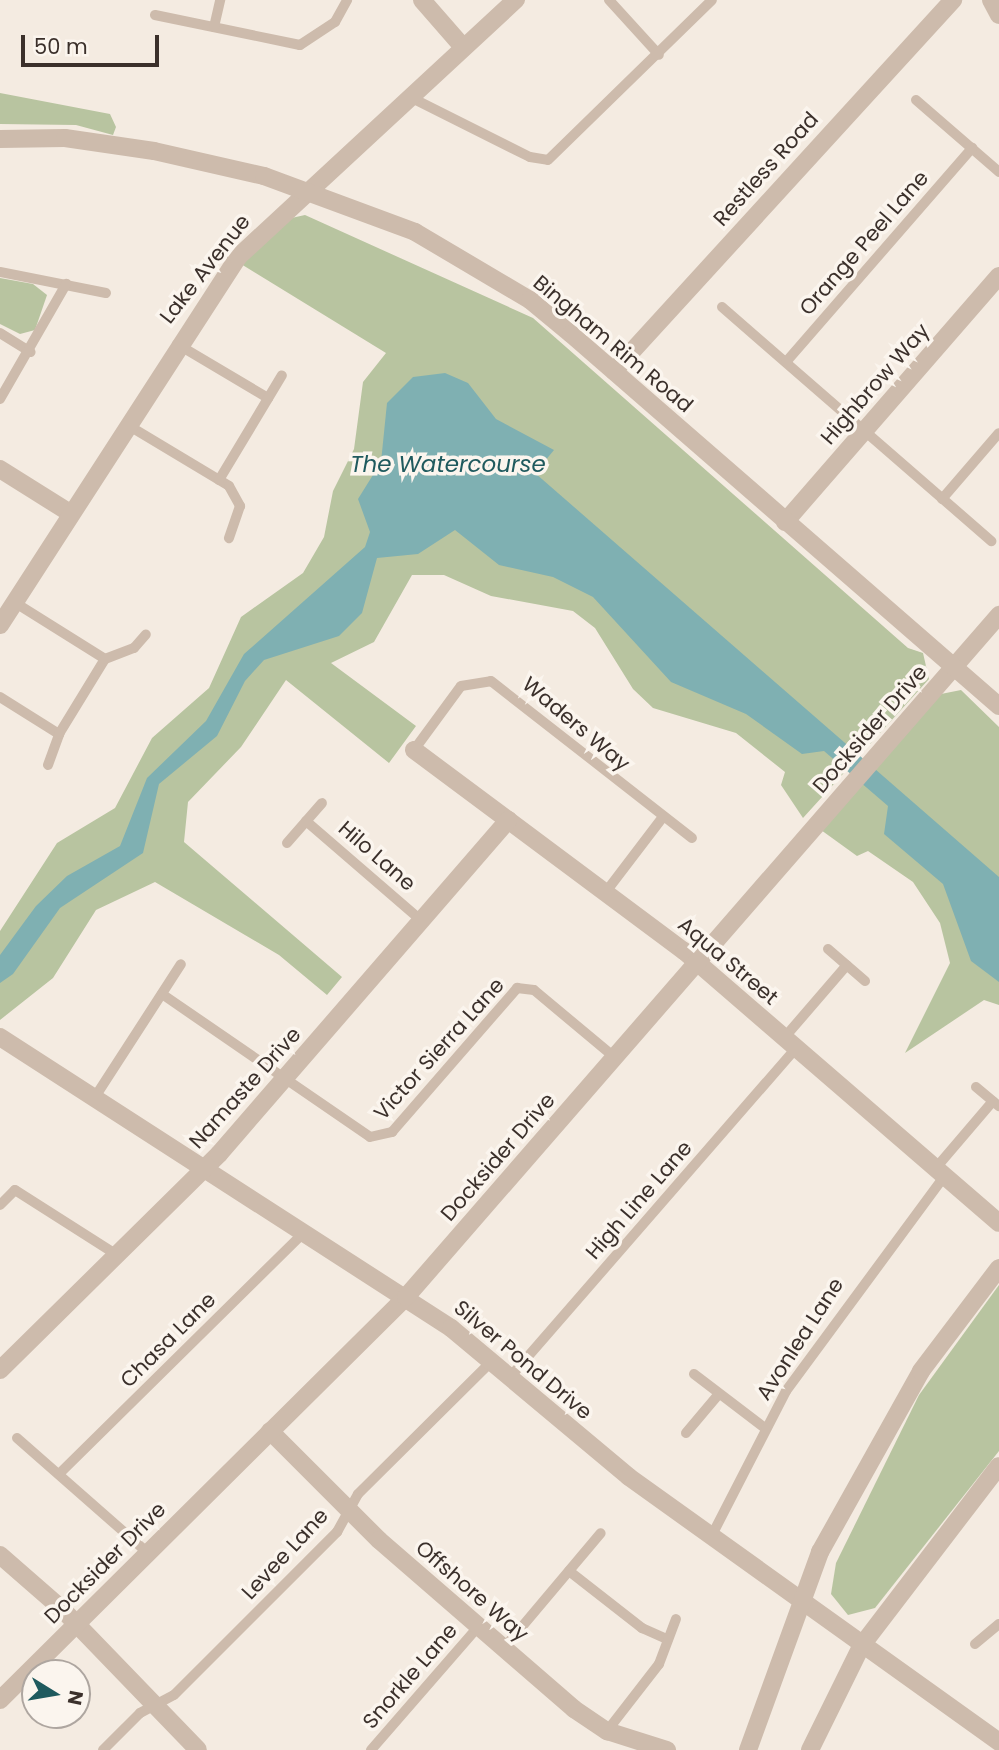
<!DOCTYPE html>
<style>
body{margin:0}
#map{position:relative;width:999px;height:1750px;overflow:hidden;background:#f4ebe1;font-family:Poppins,sans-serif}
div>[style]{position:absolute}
.green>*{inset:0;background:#b8c4a0}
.water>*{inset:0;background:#7fb0b2}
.service>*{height:10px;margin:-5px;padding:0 5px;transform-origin:5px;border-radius:5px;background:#cdbbac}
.minor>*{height:18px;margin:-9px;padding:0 9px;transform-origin:9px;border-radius:9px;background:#cdbbac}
.tertiary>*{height:18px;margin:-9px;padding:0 9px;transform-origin:9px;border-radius:9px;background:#cdbbac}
span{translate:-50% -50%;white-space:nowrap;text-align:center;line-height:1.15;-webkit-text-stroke:7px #fbf5ee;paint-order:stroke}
.street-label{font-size:21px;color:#3b302b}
.water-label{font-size:23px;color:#1f5a5e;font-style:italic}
.north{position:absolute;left:21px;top:1659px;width:70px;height:70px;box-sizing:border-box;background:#fbf5ee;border:2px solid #aea6a0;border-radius:50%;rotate:101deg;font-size:19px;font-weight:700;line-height:28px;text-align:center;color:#3b302b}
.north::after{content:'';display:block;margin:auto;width:24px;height:32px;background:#1f5a5e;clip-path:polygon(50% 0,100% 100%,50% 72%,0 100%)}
.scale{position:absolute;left:21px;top:35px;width:138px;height:32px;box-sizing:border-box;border:4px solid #3b302b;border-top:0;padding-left:9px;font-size:21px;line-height:24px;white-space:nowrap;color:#3b302b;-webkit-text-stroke:5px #fbf5ee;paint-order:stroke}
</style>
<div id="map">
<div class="green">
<div style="clip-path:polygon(0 93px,110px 114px,116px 127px,113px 135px,76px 125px,0 124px)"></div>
<div style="clip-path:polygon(305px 215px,533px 318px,908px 648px,923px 653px,929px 679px,803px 818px,781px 785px,785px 772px,736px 733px,653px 708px,633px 689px,595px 628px,573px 611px,491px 596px,444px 575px,412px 575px,374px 642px,331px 663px,416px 726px,389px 763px,286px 680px,241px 747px,188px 802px,184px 842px,342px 977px,327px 995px,279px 955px,155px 882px,96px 910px,53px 978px,0 1020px,0 931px,57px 843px,115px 808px,152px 738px,209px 688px,241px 617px,303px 573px,324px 537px,333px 491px,354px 449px,363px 382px,386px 353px,241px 264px,287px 219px)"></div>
<div style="clip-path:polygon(0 278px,33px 284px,47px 295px,35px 330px,20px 334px,0 324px)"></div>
<div style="clip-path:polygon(961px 690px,999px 727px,999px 1005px,984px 1000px,905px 1053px,950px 963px,940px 923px,913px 882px,868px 851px,857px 856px,821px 830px,941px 694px)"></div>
<div style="clip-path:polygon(999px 1285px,999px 1451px,875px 1608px,848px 1615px,831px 1594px,836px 1563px,919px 1395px)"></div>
</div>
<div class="water">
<div style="clip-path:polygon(445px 373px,468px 383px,496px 419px,554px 450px,535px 473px,999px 877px,999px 982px,971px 961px,943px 884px,884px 834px,888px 806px,824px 751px,802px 754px,746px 714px,671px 682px,593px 597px,553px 577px,499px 565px,455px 530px,418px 554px,377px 558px,362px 613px,339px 636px,264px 660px,245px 681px,217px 736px,159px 784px,143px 853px,60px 908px,13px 974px,0 983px,0 955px,36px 906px,67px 876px,120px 846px,147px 778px,206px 721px,244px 654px,365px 547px,370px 532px,358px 499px,381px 462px,387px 403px,413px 377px)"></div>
</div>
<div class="service">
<div style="left:609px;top:0;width:74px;rotate:47.7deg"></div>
<div style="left:155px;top:15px;width:148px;rotate:11.7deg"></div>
<div style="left:300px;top:45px;width:42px;rotate:-33.3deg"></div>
<div style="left:335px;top:22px;width:25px;rotate:-61deg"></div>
<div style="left:214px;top:27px;width:28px;rotate:-77deg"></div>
<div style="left:408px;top:96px;width:136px;rotate:26.6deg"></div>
<div style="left:530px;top:157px;width:18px;rotate:9deg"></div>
<div style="left:548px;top:160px;width:229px;rotate:-44.3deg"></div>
<div style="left:916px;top:100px;width:110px;rotate:40.9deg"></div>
<div style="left:0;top:272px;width:108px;rotate:11.2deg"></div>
<div style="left:722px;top:307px;width:357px;rotate:41deg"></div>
<div style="left:0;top:333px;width:36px;rotate:32deg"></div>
<div style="left:177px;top:344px;width:106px;rotate:30.7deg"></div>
<div style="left:786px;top:362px;width:284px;rotate:-49deg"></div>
<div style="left:0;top:399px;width:133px;rotate:-60.1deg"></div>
<div style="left:126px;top:424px;width:120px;rotate:31deg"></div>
<div style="left:229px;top:486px;width:23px;rotate:61deg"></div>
<div style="left:240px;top:506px;width:34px;rotate:109deg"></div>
<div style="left:219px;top:480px;width:122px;rotate:-59deg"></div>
<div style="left:942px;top:499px;width:87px;rotate:-49.2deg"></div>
<div style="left:14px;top:602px;width:107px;rotate:32.1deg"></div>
<div style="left:0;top:697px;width:70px;rotate:32.1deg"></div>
<div style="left:414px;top:750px;width:79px;rotate:-53.7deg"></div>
<div style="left:461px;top:686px;width:30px;rotate:-9deg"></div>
<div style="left:491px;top:681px;width:255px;rotate:38deg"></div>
<div style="left:48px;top:765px;width:33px;rotate:-70deg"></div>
<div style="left:59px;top:734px;width:88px;rotate:-58.5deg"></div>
<div style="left:105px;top:659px;width:31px;rotate:-21deg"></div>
<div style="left:134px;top:648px;width:18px;rotate:-49deg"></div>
<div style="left:306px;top:821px;width:153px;rotate:40.8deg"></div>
<div style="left:287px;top:843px;width:53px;rotate:-48.8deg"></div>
<div style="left:605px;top:893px;width:96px;rotate:-52.7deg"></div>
<div style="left:828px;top:949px;width:49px;rotate:40.9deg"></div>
<div style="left:162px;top:994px;width:252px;rotate:34.5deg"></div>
<div style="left:370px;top:1137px;width:23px;rotate:-13deg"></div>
<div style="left:392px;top:1132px;width:191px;rotate:-49deg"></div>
<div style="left:517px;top:988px;width:17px;rotate:7deg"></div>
<div style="left:534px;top:990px;width:104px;rotate:39.9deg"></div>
<div style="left:784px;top:1038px;width:96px;rotate:-49.2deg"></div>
<div style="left:976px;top:1087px;width:30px;rotate:40deg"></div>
<div style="left:95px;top:1097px;width:158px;rotate:-57.1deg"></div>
<div style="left:935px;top:1169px;width:89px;rotate:-49.5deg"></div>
<div style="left:0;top:1205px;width:21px;rotate:-45deg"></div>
<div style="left:15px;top:1190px;width:121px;rotate:32.5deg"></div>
<div style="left:694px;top:1374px;width:89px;rotate:37.3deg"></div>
<div style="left:511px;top:1376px;width:435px;rotate:-49deg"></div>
<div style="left:686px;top:1433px;width:50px;rotate:-49.9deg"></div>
<div style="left:17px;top:1438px;width:174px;rotate:41.3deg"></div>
<div style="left:59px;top:1474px;width:344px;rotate:-44.6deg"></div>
<div style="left:711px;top:1537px;width:164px;rotate:-62.8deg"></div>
<div style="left:786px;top:1391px;width:266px;rotate:-53.6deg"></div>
<div style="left:569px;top:1571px;width:93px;rotate:38deg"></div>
<div style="left:642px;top:1628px;width:27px;rotate:24deg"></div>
<div style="left:975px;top:1644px;width:31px;rotate:-40deg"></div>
<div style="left:504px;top:1648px;width:150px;rotate:-49.9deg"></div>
<div style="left:607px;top:1731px;width:85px;rotate:-52.2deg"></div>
<div style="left:659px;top:1664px;width:48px;rotate:-69.3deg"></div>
<div style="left:103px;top:1750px;width:52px;rotate:-45deg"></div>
<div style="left:140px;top:1713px;width:38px;rotate:-28deg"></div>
<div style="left:174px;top:1695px;width:231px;rotate:-45deg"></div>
<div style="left:337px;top:1532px;width:43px;rotate:-61.1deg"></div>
<div style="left:358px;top:1494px;width:190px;rotate:-44.8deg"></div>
<div style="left:371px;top:1750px;width:163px;rotate:-49deg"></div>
</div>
<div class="minor">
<div style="left:422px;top:0;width:62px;rotate:48.9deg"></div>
<div style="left:991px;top:0;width:17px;rotate:62deg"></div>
<div style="left:614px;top:371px;width:503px;rotate:-47.58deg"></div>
<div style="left:0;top:469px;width:83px;rotate:32.2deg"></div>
<div style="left:785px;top:522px;width:326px;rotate:-49deg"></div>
<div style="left:0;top:625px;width:438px;rotate:-57.1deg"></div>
<div style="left:238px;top:257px;width:379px;rotate:-42.8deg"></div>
<div style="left:414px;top:750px;width:337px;rotate:36.7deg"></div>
<div style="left:684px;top:951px;width:416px;rotate:40.8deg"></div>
<div style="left:0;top:1037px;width:537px;rotate:32.83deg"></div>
<div style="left:451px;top:1328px;width:232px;rotate:39.9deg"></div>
<div style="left:629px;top:1477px;width:455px;rotate:35.6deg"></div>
<div style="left:0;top:1370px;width:308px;rotate:-44.6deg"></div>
<div style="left:219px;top:1154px;width:442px;rotate:-49.1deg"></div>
<div style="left:270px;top:1431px;width:154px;rotate:45deg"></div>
<div style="left:379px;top:1540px;width:258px;rotate:40.9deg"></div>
<div style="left:574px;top:1709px;width:40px;rotate:34deg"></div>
<div style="left:607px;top:1731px;width:63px;rotate:17.6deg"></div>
<div style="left:0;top:1555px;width:84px;rotate:41.1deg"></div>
<div style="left:63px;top:1610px;width:194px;rotate:46deg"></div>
<div style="left:0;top:1700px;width:572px;rotate:-44.79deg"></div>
<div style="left:406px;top:1297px;width:904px;rotate:-48.99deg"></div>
</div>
<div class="tertiary">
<div style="left:0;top:139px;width:65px;rotate:-0.9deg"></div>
<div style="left:65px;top:138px;width:90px;rotate:8.3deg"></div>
<div style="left:154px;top:151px;width:113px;rotate:12.8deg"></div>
<div style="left:264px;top:176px;width:161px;rotate:20.3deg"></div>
<div style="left:415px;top:232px;width:134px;rotate:30.6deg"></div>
<div style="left:530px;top:300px;width:53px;rotate:39.7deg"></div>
<div style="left:571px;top:334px;width:567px;rotate:41deg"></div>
<div style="left:748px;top:1750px;width:211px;rotate:-70deg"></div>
<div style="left:820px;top:1552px;width:207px;rotate:-60.8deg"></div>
<div style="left:921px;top:1371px;width:129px;rotate:-52.9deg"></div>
<div style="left:810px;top:1750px;width:117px;rotate:-63.7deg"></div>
<div style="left:862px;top:1645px;width:225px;rotate:-52.6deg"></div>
</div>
<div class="street-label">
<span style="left:766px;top:169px;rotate:-48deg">Restless Road</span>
<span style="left:864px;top:243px;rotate:-49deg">Orange Peel Lane</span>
<span style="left:205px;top:269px;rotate:-52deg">Lake Avenue</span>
<span style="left:613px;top:344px;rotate:40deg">Bingham Rim Road</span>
<span style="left:875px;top:384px;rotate:-49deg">Highbrow Way</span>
<span style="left:576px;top:724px;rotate:40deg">Waders Way</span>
<span style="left:870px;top:729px;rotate:-49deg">Docksider Drive</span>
<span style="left:377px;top:856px;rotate:41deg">Hilo Lane</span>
<span style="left:728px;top:961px;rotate:40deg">Aqua Street</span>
<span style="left:439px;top:1049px;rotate:-48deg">Victor Sierra Lane</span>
<span style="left:245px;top:1088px;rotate:-48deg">Namaste Drive</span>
<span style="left:498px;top:1157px;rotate:-49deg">Docksider Drive</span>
<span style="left:639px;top:1200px;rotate:-49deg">High Line Lane</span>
<span style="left:800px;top:1339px;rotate:-57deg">Avonlea Lane</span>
<span style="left:168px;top:1340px;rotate:-45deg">Chasa Lane</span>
<span style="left:523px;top:1360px;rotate:40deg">Silver Pond Drive</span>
<span style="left:285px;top:1554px;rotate:-47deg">Levee Lane</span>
<span style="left:105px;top:1563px;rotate:-45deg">Docksider Drive</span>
<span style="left:472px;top:1591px;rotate:41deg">Offshore Way</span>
<span style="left:410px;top:1676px;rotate:-49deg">Snorkle Lane</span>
</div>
<div class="water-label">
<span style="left:448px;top:464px">The Watercourse</span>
</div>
<div class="north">N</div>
<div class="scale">50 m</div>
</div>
